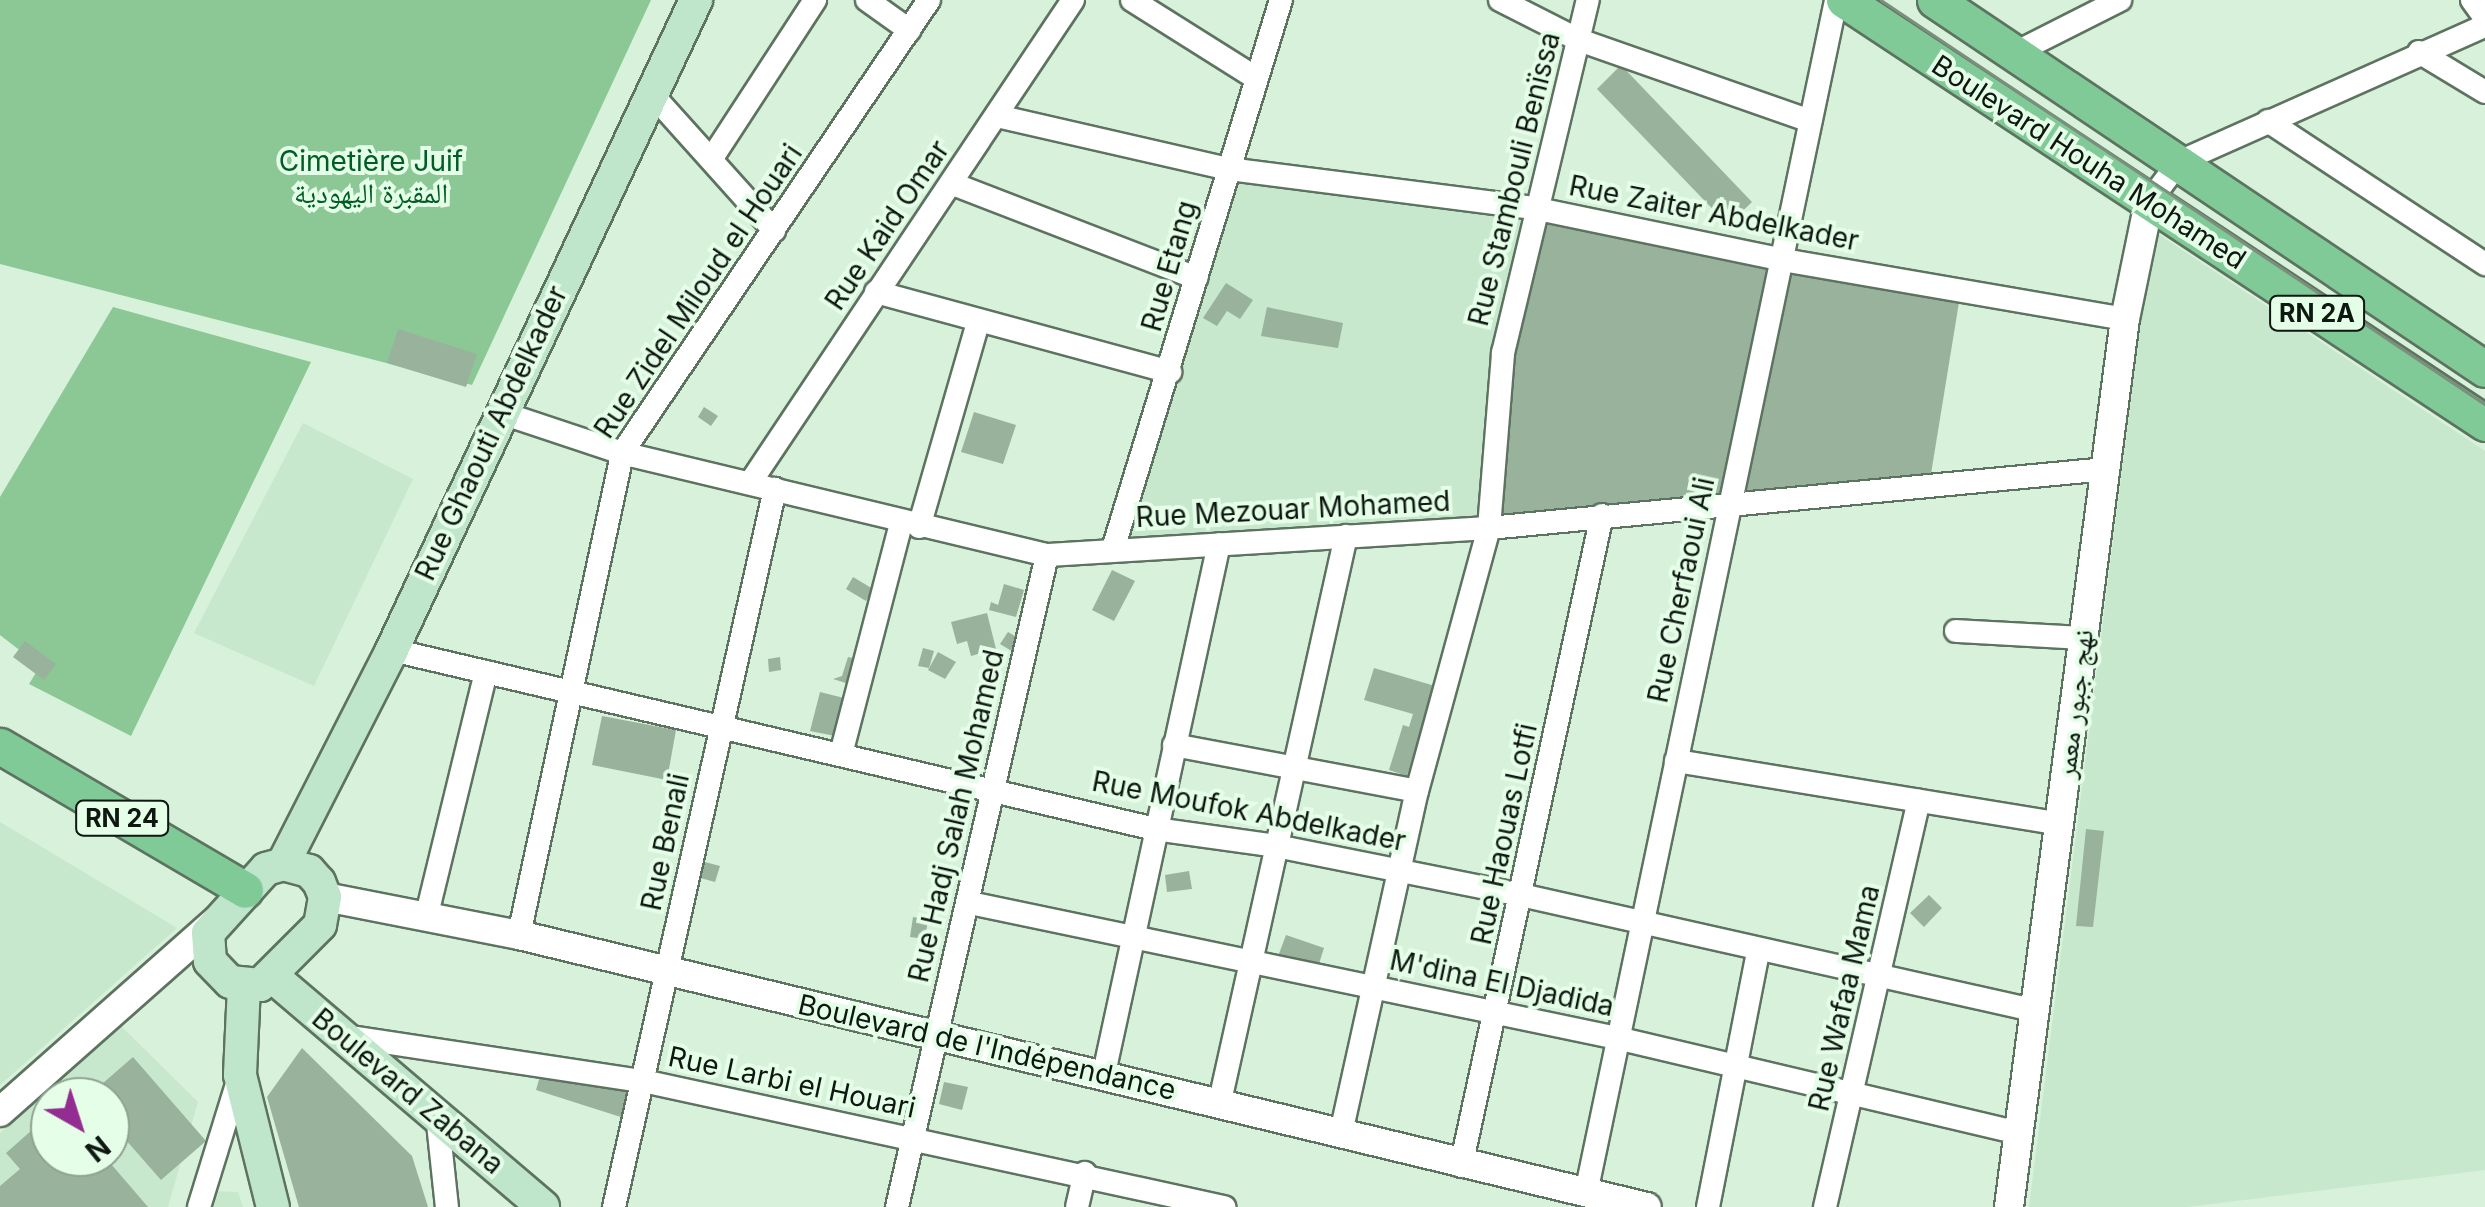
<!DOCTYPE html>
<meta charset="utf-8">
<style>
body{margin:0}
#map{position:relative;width:2485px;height:1207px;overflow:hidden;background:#d7f1da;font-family:Inter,"Noto Naskh Arabic",sans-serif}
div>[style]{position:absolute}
.built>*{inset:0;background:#c7e8cc}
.green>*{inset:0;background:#8cc896}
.building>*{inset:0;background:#99b29c}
.roads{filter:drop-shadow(2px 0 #5d7360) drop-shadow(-2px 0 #5d7360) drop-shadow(0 2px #5d7360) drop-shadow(0 -2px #5d7360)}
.minor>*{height:22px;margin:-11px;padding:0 11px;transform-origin:11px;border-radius:11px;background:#fff}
.tertiary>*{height:28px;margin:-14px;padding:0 14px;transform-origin:14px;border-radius:14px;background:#fff}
.secondary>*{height:32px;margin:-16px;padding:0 16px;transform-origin:16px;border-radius:16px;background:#bfe5ca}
.primary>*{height:35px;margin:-17.5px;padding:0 17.5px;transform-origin:17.5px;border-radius:17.5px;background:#7fca96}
.tram>*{height:2.5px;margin:-1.25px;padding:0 1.25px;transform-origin:1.25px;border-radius:1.25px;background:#7c8e7e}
span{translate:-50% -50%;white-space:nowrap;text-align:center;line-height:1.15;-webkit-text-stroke:8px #e4fee7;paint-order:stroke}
.shield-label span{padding:2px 8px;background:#e4fee7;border:2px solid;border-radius:8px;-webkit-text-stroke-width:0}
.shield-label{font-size:25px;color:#0e1710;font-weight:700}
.park-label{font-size:28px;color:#015d25}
.street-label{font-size:28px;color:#0e1710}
.north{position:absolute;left:30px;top:1077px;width:100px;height:100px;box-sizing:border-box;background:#e4fee7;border:2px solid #8ea291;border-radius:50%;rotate:141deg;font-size:28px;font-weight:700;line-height:40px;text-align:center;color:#0e1710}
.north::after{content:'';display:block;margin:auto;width:35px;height:45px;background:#942d92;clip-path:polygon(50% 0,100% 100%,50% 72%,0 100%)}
</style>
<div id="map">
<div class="built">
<div style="clip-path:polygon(1229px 169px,1533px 208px,1489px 528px,1113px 549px)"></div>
<div style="clip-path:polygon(2158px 234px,2485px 451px,2485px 1170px,2188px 1207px,2029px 1207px,2151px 241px)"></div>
<div style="clip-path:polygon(303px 423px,413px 479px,314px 686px,194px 633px)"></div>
<div style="clip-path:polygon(0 822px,177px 928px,0 1085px)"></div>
<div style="clip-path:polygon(evenodd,120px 1025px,198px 1102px,168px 1207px,0 1207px,0 1133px,120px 1025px,50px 1097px,110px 1097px,110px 1157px,50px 1157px,50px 1097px)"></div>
<div style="clip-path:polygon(212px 1191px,238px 1192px,243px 1207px,209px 1207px)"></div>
</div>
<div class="green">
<div style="clip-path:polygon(0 0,651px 0,472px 385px,0 264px)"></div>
<div style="clip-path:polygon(113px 307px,311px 362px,131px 736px,29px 684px,40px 666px,0 635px,0 497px)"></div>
</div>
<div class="building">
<div style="clip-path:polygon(1621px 65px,1752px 202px,1728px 225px,1597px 89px)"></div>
<div style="clip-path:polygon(1533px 208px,1783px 260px,1730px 506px,1489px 528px)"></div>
<div style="clip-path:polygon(1793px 261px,1961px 290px,1929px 486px,1741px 493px)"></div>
<div style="clip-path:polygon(1226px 283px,1253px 300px,1240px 319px,1227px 311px,1217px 326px,1203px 318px)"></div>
<div style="clip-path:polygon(1267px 307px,1343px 323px,1338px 348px,1261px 336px)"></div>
<div style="clip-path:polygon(398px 329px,477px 354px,466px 387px,387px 363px)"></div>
<div style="clip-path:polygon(704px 407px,718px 416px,711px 426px,698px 417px)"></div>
<div style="clip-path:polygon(974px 412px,1016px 425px,1003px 464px,961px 452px)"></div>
<div style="clip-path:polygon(1112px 570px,1135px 581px,1114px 621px,1092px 610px)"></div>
<div style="clip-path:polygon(853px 577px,873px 589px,866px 601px,846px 589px)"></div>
<div style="clip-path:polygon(1004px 584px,1024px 590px,1016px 617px,989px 610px,991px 602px,998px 605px)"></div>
<div style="clip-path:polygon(987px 613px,996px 649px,971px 656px,967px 641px,957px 644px,951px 622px)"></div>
<div style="clip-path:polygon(1008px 632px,1022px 640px,1015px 653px,1000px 644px)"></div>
<div style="clip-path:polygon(25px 641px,56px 664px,44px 680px,13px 657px)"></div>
<div style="clip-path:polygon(923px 648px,934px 651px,929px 668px,918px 666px)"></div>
<div style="clip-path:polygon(938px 652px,956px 662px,945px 679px,928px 670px)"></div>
<div style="clip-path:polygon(780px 657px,781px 670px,769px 672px,768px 659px)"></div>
<div style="clip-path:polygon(848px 657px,857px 659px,849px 684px,833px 679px,842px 676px)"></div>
<div style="clip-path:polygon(1374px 668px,1435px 686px,1407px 776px,1389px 770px,1403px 725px,1409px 727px,1413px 714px,1364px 700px)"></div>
<div style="clip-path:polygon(820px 692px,844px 698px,835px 736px,810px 731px)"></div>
<div style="clip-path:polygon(602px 716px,676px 730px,667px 780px,592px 765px)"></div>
<div style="clip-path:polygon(2086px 829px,2104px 831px,2093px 927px,2076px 926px)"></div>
<div style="clip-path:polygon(701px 861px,720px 866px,715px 882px,697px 877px)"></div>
<div style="clip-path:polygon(1189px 871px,1192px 889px,1167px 892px,1165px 875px)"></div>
<div style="clip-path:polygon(1929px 895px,1942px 908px,1924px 927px,1910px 913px)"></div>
<div style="clip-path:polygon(913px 917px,928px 920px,925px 939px,910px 937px)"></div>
<div style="clip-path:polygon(1286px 935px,1324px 948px,1316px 973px,1277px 959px)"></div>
<div style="clip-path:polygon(302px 1048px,412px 1156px,428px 1207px,299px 1207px,267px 1097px)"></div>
<div style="clip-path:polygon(133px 1057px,206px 1141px,161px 1180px,110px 1122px,110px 1097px,87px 1097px)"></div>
<div style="clip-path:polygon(542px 1069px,634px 1094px,627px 1119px,536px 1090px)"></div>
<div style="clip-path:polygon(944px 1082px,968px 1087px,962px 1110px,939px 1104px)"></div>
<div style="clip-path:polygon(50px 1114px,50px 1157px,105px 1157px,148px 1207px,0 1207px,0 1186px,20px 1169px,6px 1153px)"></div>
</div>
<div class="roads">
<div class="minor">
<div style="left:867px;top:0;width:52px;rotate:35.5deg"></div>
<div style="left:1132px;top:0;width:146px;rotate:32.2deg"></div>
<div style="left:1500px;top:0;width:89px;rotate:26.9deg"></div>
<div style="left:1579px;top:40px;width:245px;rotate:19.3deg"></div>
<div style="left:2472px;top:0;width:22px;rotate:54deg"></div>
<div style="left:2419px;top:52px;width:77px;rotate:31.2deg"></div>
<div style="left:2015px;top:53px;width:118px;rotate:-26.8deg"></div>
<div style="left:650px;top:92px;width:186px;rotate:48.1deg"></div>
<div style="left:997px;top:116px;width:238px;rotate:12.9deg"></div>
<div style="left:1229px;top:169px;width:306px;rotate:7.3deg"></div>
<div style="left:1533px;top:208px;width:255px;rotate:11.7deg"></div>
<div style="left:1783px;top:260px;width:347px;rotate:9.8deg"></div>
<div style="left:2268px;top:121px;width:260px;rotate:33.4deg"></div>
<div style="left:712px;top:158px;width:189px;rotate:-56.9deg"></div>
<div style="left:953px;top:184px;width:261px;rotate:21.1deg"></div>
<div style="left:2149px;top:202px;width:50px;rotate:-53.1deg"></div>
<div style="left:2179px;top:162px;width:335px;rotate:-24deg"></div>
<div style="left:876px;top:292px;width:305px;rotate:15.2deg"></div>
<div style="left:499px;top:412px;width:130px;rotate:18.4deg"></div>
<div style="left:622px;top:453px;width:437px;rotate:13.5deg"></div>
<div style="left:1047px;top:555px;width:443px;rotate:-3.5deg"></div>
<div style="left:1489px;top:528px;width:620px;rotate:-5.46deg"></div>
<div style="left:750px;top:483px;width:581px;rotate:-56.23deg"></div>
<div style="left:919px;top:527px;width:213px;rotate:-73.9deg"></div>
<div style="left:1113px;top:549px;width:574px;rotate:-72.99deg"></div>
<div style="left:1956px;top:631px;width:125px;rotate:3.2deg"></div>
<div style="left:392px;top:650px;width:784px;rotate:13.2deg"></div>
<div style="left:1155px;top:829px;width:122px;rotate:8deg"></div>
<div style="left:1276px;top:846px;width:250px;rotate:11.3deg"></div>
<div style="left:1521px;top:895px;width:529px;rotate:12.67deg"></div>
<div style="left:1174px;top:745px;width:247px;rotate:10.7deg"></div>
<div style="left:841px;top:754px;width:239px;rotate:-75.4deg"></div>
<div style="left:1676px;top:761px;width:388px;rotate:9.3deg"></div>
<div style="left:970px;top:903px;width:661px;rotate:11.79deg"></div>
<div style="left:1617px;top:1038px;width:414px;rotate:13.3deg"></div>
<div style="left:427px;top:914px;width:249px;rotate:-76.3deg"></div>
<div style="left:519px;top:935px;width:493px;rotate:-77.9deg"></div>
<div style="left:622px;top:453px;width:547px;rotate:-55.87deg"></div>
<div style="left:344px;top:1036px;width:302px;rotate:8.6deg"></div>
<div style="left:643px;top:1081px;width:595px;rotate:12.24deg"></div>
<div style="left:1104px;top:1073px;width:541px;rotate:-77.74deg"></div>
<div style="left:1220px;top:1101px;width:579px;rotate:-77.43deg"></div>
<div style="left:437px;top:1114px;width:94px;rotate:83.9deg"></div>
<div style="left:1341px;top:1133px;width:350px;rotate:-77.5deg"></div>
<div style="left:1417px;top:791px;width:273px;rotate:-74.7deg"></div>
<div style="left:1489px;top:528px;width:176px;rotate:-85.4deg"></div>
<div style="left:1503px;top:353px;width:363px;rotate:-76.5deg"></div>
<div style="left:1461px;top:1166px;width:666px;rotate:-77.78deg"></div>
<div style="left:1586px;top:1193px;width:1219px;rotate:-78.16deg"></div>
<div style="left:199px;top:1207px;width:135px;rotate:-72.8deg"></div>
<div style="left:614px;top:1207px;width:736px;rotate:-77.36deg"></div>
<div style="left:897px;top:1207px;width:669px;rotate:-77.04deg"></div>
<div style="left:1077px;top:1207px;width:35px;rotate:-77deg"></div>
<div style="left:1708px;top:1207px;width:261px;rotate:-78.9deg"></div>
<div style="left:1825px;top:1207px;width:417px;rotate:-77deg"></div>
</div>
<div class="tertiary">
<div style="left:325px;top:897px;width:198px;rotate:11.1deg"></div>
<div style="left:519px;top:935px;width:1160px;rotate:13.56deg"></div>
<div style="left:0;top:1112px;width:286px;rotate:-41.5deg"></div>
<div style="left:2009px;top:1207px;width:896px;rotate:-82.56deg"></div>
<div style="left:2125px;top:319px;width:119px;rotate:-78.4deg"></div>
</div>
<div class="secondary">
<div style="left:283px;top:864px;width:240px;rotate:-63deg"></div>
<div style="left:392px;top:650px;width:718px;rotate:-64.93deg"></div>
<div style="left:283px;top:864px;width:27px;rotate:15deg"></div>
<div style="left:309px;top:871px;width:15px;rotate:48deg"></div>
<div style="left:319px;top:882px;width:16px;rotate:68deg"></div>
<div style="left:325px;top:897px;width:28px;rotate:100deg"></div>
<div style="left:320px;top:925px;width:85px;rotate:135deg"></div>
<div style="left:260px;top:985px;width:30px;rotate:-174deg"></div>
<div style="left:230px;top:982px;width:29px;rotate:-134deg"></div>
<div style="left:210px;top:961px;width:28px;rotate:-94deg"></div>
<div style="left:208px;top:933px;width:86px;rotate:-47.8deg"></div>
<div style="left:266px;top:869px;width:18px;rotate:-16deg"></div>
<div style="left:272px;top:976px;width:356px;rotate:40.4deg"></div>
<div style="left:244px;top:986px;width:89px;rotate:92.6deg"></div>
<div style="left:240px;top:1075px;width:136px;rotate:76deg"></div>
</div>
<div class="primary">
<div style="left:1844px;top:0;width:768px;rotate:33.42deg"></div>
<div style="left:1935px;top:0;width:662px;rotate:33.86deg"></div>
<div style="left:0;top:746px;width:284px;rotate:30.4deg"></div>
</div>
</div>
<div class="tram">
<div style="left:1881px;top:0;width:727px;rotate:33.78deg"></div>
</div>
<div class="shield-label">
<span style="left:2317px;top:313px">RN 2A</span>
<span style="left:122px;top:818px">RN 24</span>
</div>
<div class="park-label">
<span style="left:371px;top:177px">Cimetière Juif<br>المقبرة اليهودية</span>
</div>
<div class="street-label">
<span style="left:2089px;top:162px;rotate:33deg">Boulevard Houha Mohamed</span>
<span style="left:1514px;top:179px;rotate:-76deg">Rue Stambouli Benïssa</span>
<span style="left:1714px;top:213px;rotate:11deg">Rue Zaiter Abdelkader</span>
<span style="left:887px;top:225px;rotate:-56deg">Rue Kaid Omar</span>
<span style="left:1169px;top:266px;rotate:-74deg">Rue Etang</span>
<span style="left:698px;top:291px;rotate:-56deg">Rue Zidel Miloud el Houari</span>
<span style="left:491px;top:433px;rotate:-65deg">Rue Ghaouti Abdelkader</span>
<span style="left:1293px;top:509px;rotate:-3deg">Rue Mezouar Mohamed</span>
<span style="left:1681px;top:590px;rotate:-78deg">Rue Cherfaoui Ali</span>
<span style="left:2074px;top:704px;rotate:-83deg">نهج جبور معمر</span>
<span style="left:1249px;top:811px;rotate:11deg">Rue Moufok Abdelkader</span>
<span style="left:956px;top:816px;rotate:-77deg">Rue Hadj Salah Mohamed</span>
<span style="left:1504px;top:834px;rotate:-78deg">Rue Haouas Lotfi</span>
<span style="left:665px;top:842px;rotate:-78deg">Rue Benali</span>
<span style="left:1502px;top:983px;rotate:12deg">M'dina El Djadida</span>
<span style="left:1844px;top:998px;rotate:-77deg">Rue Wafaa Mama</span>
<span style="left:987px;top:1047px;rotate:13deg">Boulevard de l'Indépendance</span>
<span style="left:792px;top:1082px;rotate:12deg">Rue Larbi el Houari</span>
<span style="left:408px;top:1091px;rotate:40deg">Boulevard Zabana</span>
</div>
<div class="north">N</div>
</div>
